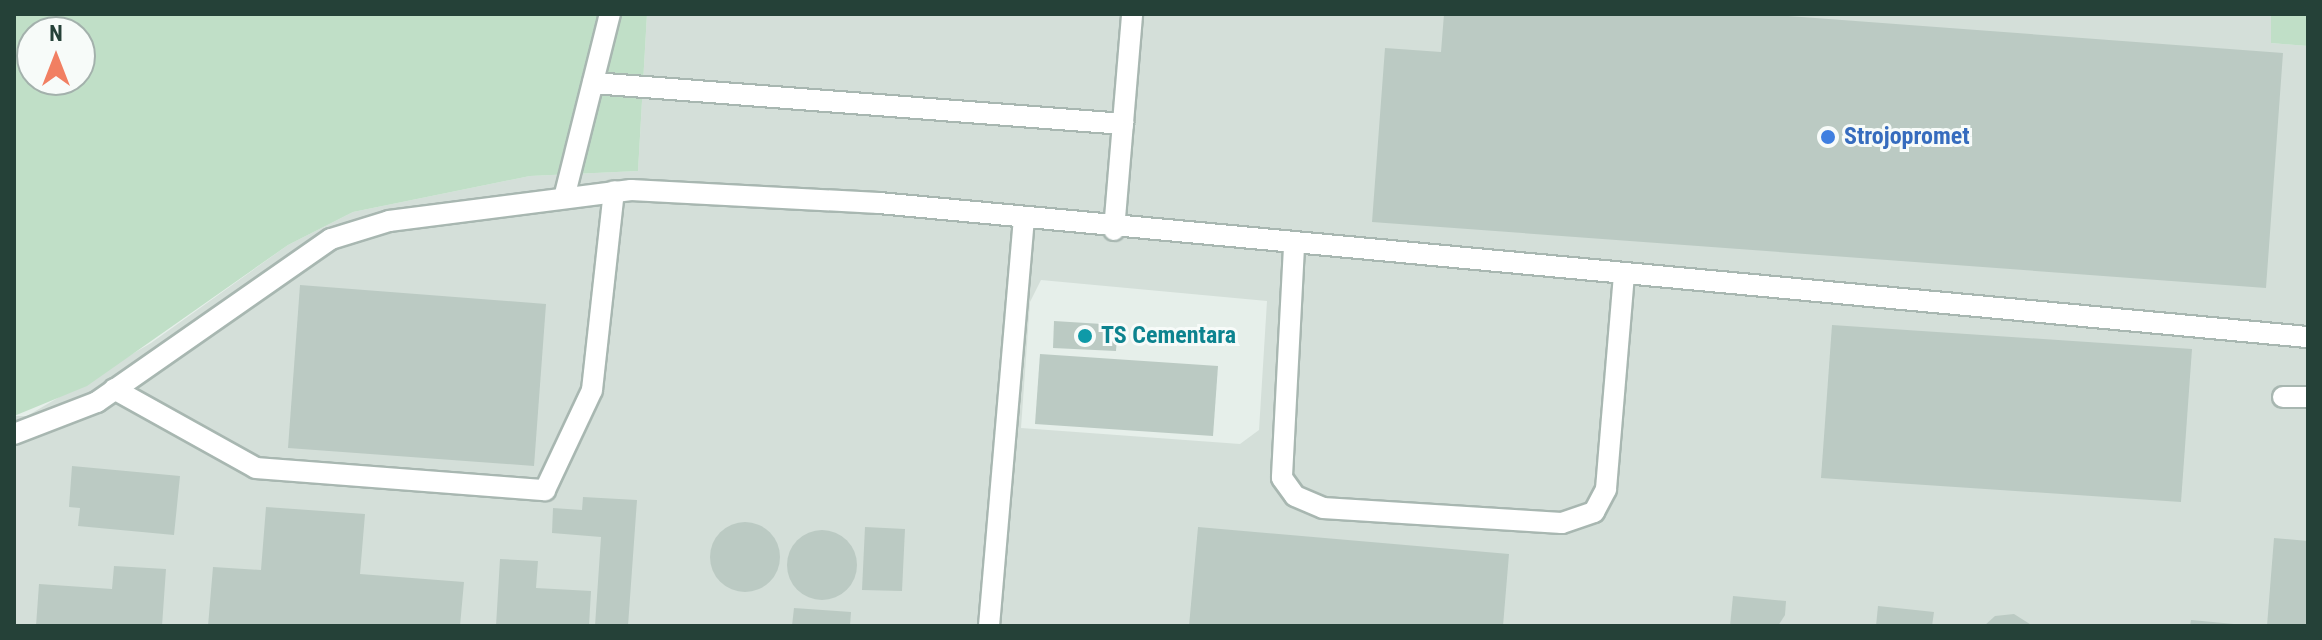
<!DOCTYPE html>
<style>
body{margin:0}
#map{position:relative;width:2322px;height:640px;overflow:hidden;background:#e6efea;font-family:"Roboto Condensed",sans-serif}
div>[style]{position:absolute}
.built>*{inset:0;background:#d4dfd9}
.green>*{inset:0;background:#c0dfc7}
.building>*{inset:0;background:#bbcac3}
.round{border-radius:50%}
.roads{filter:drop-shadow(2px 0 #a8b7b1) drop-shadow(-2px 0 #a8b7b1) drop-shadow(0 2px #a8b7b1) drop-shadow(0 -2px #a8b7b1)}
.service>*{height:20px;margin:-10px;padding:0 10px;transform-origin:10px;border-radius:10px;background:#fff}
.dots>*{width:22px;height:22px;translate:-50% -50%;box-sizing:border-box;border:4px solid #f7fbf9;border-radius:50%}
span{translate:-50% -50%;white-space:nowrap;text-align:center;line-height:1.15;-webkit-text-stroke:6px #f7fbf9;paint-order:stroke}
.shop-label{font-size:24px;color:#366cbe;font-weight:700}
.left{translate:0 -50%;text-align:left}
.culture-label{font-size:24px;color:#0d838f;font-weight:700}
.frame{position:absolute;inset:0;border:16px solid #254138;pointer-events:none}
.north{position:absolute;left:16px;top:16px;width:80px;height:80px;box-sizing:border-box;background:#f7fbf9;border:2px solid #a3b1ac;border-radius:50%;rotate:0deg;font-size:22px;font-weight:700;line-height:32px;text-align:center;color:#254138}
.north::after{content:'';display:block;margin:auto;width:28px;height:36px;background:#f17f62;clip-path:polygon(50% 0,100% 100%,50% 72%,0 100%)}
</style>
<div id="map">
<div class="built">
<div style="clip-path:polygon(evenodd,647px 14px,2271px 14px,2271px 43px,2308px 46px,2308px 626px,14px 626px,14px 416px,27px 416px,151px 343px,288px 245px,353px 212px,530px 176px,638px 171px,647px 14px,1041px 280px,1267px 301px,1259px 430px,1240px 444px,1021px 428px,1030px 302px,1041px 280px)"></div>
</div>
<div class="green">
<div style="clip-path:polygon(evenodd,14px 14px,647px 14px,638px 171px,530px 176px,353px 212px,288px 245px,87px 386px,14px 416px,14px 14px,32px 32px,80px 32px,80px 80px,32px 80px,32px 32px)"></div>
<div style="clip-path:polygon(2271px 14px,2308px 14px,2308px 46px,2271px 43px)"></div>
</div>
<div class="building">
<div style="clip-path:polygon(1444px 14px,1763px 14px,2283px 53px,2266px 288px,1372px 222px,1385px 48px,1441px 52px)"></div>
<div style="clip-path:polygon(300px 285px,546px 304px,534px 466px,288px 448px)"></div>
<div style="clip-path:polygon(1054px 321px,1118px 325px,1116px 351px,1053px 348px)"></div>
<div style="clip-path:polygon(1832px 325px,2192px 349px,2181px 502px,1821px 478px)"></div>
<div style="clip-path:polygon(1040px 354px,1218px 366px,1213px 436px,1035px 424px)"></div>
<div style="clip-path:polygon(72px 466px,180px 476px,174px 535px,78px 526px,80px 508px,69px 507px)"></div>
<div style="clip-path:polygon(583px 497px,637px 500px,628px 626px,595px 626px,601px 537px,552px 533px,553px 508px,582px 510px)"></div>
<div style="clip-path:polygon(266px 507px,365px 514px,360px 574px,464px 582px,460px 626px,208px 626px,213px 567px,261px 570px)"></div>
<div class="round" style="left:710px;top:522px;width:70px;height:70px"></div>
<div style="clip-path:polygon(865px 527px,905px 529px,902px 591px,862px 590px)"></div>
<div style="clip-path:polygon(1198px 527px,1509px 554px,1503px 626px,1189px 626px)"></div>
<div class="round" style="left:787px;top:530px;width:70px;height:70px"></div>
<div style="clip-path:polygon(2274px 538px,2308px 541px,2308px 626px,2267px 626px)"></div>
<div style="clip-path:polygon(500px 559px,538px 561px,536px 588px,591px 591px,589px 626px,496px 626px)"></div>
<div style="clip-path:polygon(114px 566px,166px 569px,162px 626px,36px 626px,39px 584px,112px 589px)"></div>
<div style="clip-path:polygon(1733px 596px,1786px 601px,1785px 615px,1778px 626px,1730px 626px)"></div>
<div style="clip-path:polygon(1878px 606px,1934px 612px,1932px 626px,1876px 626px)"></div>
<div style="clip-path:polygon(794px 608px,851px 612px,850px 626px,792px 626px)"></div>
<div style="clip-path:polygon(2014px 614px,2033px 626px,1984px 626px,1995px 616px)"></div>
<div style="clip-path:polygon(2191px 620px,2234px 624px,2234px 626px,2190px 626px)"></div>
</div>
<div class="roads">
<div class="service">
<div style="left:593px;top:83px;width:532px;rotate:4.42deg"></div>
<div style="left:565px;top:194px;width:186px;rotate:-76deg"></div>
<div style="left:1114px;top:230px;width:217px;rotate:-85.2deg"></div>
<div style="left:1294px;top:247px;width:231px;rotate:93deg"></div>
<div style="left:1282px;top:478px;width:22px;rotate:54deg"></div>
<div style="left:1295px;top:496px;width:30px;rotate:23deg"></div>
<div style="left:1323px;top:508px;width:239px;rotate:3.6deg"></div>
<div style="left:1562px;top:523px;width:34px;rotate:-19deg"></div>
<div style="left:1594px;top:512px;width:26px;rotate:-62deg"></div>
<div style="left:1606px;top:489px;width:214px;rotate:-85.2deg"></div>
<div style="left:114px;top:389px;width:162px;rotate:29.1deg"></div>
<div style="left:256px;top:468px;width:290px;rotate:4.4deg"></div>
<div style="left:545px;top:490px;width:110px;rotate:-64.8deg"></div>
<div style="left:592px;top:390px;width:200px;rotate:-83.7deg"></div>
<div style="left:2283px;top:397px;width:25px"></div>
<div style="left:14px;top:434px;width:89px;rotate:-21.1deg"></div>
<div style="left:97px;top:402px;width:285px;rotate:-34.9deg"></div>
<div style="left:331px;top:239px;width:61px;rotate:-17.2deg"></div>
<div style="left:389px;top:221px;width:244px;rotate:-7.3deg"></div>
<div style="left:631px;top:190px;width:248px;rotate:3deg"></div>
<div style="left:879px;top:203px;width:1435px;rotate:5.36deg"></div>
<div style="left:989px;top:626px;width:410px;rotate:-85.1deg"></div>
</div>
</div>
<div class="dots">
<div style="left:1828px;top:137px;background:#3f7fe0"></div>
<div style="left:1085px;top:336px;background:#0f9aa8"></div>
</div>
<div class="shop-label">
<span class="left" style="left:1844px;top:137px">Strojopromet</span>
</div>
<div class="culture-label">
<span class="left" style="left:1101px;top:336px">TS Cementara</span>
</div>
<div class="frame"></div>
<div class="north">N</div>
</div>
